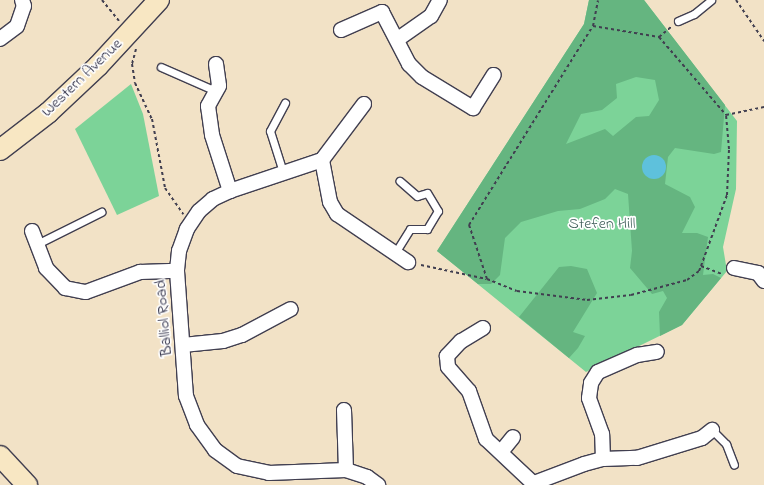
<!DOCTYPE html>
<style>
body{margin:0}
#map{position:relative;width:764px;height:485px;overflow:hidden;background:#f2e2c6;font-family:"Indie Flower",sans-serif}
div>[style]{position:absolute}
.green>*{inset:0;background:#7cd398}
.forest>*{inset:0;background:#65b580}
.water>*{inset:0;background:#5ec1dc}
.round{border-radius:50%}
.path>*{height:2px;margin-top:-1px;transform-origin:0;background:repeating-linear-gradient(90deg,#413f50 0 3px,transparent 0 6px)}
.roads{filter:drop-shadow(1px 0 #413f50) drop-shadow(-1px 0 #413f50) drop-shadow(0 1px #413f50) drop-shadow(0 -1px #413f50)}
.lane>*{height:7px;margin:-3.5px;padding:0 3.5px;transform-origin:3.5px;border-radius:3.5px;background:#fff}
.street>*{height:14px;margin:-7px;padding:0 7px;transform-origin:7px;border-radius:7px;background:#fff}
.secondary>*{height:20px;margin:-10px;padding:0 10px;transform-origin:10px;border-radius:10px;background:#f8e7c3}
span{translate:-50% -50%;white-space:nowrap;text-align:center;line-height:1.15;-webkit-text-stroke:3.5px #fff;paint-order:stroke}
.street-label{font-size:16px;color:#22223b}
.park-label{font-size:16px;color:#42605c}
</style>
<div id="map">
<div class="green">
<div style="clip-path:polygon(589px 0,644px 0,737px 121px,736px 189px,723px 247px,727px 271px,682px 325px,586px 372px,437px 251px,584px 24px)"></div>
<div style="clip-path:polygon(131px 84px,143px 114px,159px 196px,117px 215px,75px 129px)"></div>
</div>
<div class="forest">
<div style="clip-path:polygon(evenodd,589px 0,644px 0,725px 105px,721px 152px,714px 154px,675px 148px,668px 157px,665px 184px,690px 197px,695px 207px,682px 233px,697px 233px,708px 237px,703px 275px,713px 274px,721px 278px,682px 325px,660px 336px,659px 312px,667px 298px,663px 291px,652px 294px,630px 268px,632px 251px,628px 194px,615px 189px,605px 199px,580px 209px,558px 211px,521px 222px,505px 238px,500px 275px,491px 284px,478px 284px,437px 251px,584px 24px,589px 0,636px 77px,655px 80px,659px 100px,649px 116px,636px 117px,613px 136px,605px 129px,566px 144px,581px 114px,602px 110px,617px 98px,616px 84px,636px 77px)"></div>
<div style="clip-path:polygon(571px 266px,587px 269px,597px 293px,573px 332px,585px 336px,578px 348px,569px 358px,519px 317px,559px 267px)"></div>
</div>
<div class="water">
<div class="round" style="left:642px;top:155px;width:24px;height:24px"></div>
</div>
<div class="path">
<div style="left:102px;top:0;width:27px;rotate:51deg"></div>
<div style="left:736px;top:0;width:50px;rotate:55.7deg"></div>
<div style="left:593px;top:26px;width:26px;rotate:-79deg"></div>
<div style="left:659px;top:37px;width:16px;rotate:-40deg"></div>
<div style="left:136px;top:49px;width:16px;rotate:105deg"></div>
<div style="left:132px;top:64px;width:19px;rotate:81deg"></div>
<div style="left:135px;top:83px;width:40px;rotate:65deg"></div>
<div style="left:152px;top:119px;width:70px;rotate:79.3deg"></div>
<div style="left:165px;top:188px;width:32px;rotate:55deg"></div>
<div style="left:421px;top:265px;width:67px;rotate:12deg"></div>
<div style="left:487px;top:279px;width:57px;rotate:-108.4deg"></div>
<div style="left:469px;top:225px;width:234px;rotate:-58.1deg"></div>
<div style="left:593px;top:26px;width:67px;rotate:9.5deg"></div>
<div style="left:659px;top:37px;width:103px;rotate:49.3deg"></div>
<div style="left:701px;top:266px;width:76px;rotate:-69.9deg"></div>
<div style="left:727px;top:195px;width:46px;rotate:-87.5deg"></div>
<div style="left:729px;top:149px;width:34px;rotate:-95deg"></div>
<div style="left:726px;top:115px;width:39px;rotate:-12deg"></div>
<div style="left:487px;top:279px;width:32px;rotate:22deg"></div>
<div style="left:517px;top:291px;width:71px;rotate:7.3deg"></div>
<div style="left:587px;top:300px;width:44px;rotate:-6.5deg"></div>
<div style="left:631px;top:295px;width:58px;rotate:-15deg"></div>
<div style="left:687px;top:280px;width:15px;rotate:-37deg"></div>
<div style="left:699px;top:271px;width:5px;rotate:-68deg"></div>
<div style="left:701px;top:266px;width:22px;rotate:21deg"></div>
</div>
<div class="roads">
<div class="lane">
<div style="left:678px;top:21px;width:17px;rotate:-24deg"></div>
<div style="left:694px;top:14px;width:22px;rotate:-39deg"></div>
<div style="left:161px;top:67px;width:60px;rotate:23.6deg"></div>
<div style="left:283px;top:172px;width:43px;rotate:-107.6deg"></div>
<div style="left:270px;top:131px;width:32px;rotate:-62deg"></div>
<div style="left:37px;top:244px;width:72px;rotate:-26.6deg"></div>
<div style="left:395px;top:253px;width:28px;rotate:-58deg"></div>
<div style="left:410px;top:229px;width:17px"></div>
<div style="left:427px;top:229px;width:21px;rotate:-59deg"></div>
<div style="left:438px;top:211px;width:21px;rotate:-121deg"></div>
<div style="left:427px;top:193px;width:10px;rotate:163deg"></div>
<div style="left:417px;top:196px;width:23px;rotate:-139deg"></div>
<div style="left:712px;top:430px;width:20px;rotate:45deg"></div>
<div style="left:726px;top:444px;width:22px;rotate:69deg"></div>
</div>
<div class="street">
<div style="left:341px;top:30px;width:45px;rotate:-23.7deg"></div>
<div style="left:382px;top:12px;width:59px;rotate:62.6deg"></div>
<div style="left:409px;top:64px;width:18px;rotate:45deg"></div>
<div style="left:422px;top:77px;width:60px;rotate:31.3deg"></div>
<div style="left:473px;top:108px;width:39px;rotate:-58deg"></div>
<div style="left:0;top:39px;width:21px;rotate:-37deg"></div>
<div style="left:17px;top:26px;width:21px;rotate:-71deg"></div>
<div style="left:24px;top:6px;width:6px;rotate:-108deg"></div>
<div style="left:398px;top:39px;width:40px;rotate:-34.9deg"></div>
<div style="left:431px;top:16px;width:18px;rotate:-61deg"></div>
<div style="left:216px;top:64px;width:22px;rotate:82deg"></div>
<div style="left:219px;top:86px;width:23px;rotate:119deg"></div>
<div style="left:208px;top:106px;width:29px;rotate:82deg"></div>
<div style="left:212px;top:135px;width:59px;rotate:72.2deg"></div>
<div style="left:364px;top:104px;width:70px;rotate:126.9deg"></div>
<div style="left:322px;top:160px;width:97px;rotate:161.4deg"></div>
<div style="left:230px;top:191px;width:19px;rotate:155deg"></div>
<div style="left:213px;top:199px;width:18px;rotate:139deg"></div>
<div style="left:199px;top:211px;width:22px;rotate:124deg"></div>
<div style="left:187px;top:229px;width:23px;rotate:110deg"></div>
<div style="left:179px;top:251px;width:20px;rotate:96deg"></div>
<div style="left:177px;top:271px;width:125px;rotate:85.9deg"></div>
<div style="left:186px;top:396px;width:31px;rotate:69deg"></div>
<div style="left:197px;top:425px;width:31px;rotate:54deg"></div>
<div style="left:215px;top:450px;width:27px;rotate:36deg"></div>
<div style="left:237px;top:466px;width:33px;rotate:12deg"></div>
<div style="left:269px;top:473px;width:77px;rotate:-2.2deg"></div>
<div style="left:346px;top:470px;width:22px;rotate:18deg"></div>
<div style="left:367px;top:477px;width:14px;rotate:36deg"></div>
<div style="left:322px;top:160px;width:43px;rotate:79.2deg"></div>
<div style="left:330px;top:202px;width:14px;rotate:60deg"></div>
<div style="left:337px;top:214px;width:86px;rotate:34.1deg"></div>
<div style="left:32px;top:231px;width:40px;rotate:69deg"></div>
<div style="left:46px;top:268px;width:28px;rotate:46deg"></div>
<div style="left:65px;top:288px;width:21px;rotate:11deg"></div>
<div style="left:86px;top:292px;width:58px;rotate:-20.3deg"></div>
<div style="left:140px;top:272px;width:37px;rotate:-2deg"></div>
<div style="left:734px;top:268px;width:25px;rotate:12deg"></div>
<div style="left:758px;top:273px;width:10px;rotate:53deg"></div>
<div style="left:483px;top:328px;width:26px;rotate:149deg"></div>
<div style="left:461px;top:341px;width:21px;rotate:133deg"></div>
<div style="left:447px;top:356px;width:11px;rotate:85deg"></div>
<div style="left:448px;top:367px;width:32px;rotate:49deg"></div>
<div style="left:469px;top:391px;width:51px;rotate:70.5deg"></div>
<div style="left:486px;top:439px;width:67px;rotate:43.2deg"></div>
<div style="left:183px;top:345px;width:40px;rotate:-5.7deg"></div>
<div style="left:223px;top:341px;width:20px;rotate:-18deg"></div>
<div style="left:242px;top:335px;width:55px;rotate:-28deg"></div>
<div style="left:344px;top:410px;width:60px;rotate:88.1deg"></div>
<div style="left:501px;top:452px;width:19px;rotate:-51deg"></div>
<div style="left:603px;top:459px;width:25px;rotate:-92deg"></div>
<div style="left:602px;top:434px;width:38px;rotate:-110deg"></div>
<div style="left:589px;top:398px;width:15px;rotate:-82deg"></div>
<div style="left:591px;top:383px;width:13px;rotate:-58deg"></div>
<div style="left:598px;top:372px;width:43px;rotate:-23.6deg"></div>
<div style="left:637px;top:355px;width:20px;rotate:-9deg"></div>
<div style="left:534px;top:483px;width:53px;rotate:-20.8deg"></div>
<div style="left:584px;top:464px;width:20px;rotate:-15deg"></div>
<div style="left:603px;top:459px;width:34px;rotate:-2deg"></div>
<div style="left:637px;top:458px;width:68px;rotate:-17.1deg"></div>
<div style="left:702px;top:438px;width:13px;rotate:-39deg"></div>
</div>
<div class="secondary">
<div style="left:0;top:150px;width:61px;rotate:-37.6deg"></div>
<div style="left:48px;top:113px;width:69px;rotate:-43.2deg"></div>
<div style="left:98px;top:66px;width:90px;rotate:-47.3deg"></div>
<div style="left:0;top:456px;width:40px;rotate:47deg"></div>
</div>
</div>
<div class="street-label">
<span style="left:82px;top:78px;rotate:-44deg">Western Avenue</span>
<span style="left:164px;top:318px;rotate:-95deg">Balliol Road</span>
</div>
<div class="park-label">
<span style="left:602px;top:224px">Stefen Hill</span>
</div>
</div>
